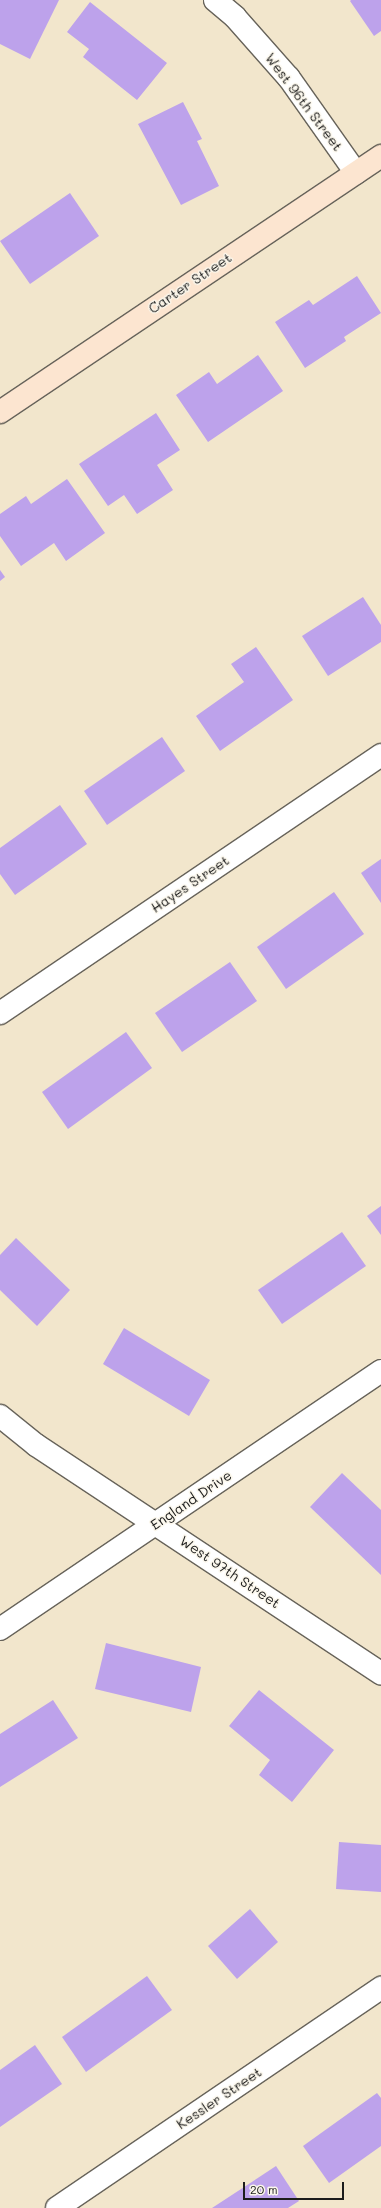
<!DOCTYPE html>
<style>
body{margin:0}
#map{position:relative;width:381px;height:2208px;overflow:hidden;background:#f2e6cc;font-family:Mali,sans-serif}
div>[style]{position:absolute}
.building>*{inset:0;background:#bda2eb}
.roads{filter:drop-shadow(1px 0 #67635a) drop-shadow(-1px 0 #67635a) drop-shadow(0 1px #67635a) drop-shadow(0 -1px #67635a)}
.street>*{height:22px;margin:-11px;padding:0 11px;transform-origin:11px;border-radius:11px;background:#fff}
.secondary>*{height:22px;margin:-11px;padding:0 11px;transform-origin:11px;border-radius:11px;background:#fce5d0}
span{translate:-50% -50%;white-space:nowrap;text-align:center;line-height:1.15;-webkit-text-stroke:3px #fbf7ec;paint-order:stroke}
.street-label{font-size:14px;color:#1c1c1c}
.scale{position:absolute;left:243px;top:2182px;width:101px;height:18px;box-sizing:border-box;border:2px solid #1c1c1c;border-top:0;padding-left:5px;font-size:12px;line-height:14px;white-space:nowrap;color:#1c1c1c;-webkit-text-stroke:3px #fbf7ec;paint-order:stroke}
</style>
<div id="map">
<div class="building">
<div style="clip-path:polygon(0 0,59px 0,30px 59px,0 44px)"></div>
<div style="clip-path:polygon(351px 0,381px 0,381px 31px,374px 36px,350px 1px)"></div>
<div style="clip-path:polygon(90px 2px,167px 63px,137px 100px,83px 57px,89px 49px,67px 32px)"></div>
<div style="clip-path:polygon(183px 102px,202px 139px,197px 141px,219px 186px,181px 205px,138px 124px)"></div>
<div style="clip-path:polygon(70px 193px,99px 236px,30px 284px,0 241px)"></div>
<div style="clip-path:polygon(357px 276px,381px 313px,344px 337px,346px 341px,305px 368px,275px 322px,309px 300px,313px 305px)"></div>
<div style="clip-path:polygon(258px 355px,283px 391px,208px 442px,176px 395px,209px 372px,217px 384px)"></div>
<div style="clip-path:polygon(156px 413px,180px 450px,157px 465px,173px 490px,137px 514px,124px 495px,108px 506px,79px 464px)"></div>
<div style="clip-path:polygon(67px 479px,105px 533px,66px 561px,54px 543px,21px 566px,0 536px,0 514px,26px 496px,31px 504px)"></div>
<div style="clip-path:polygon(0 570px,5px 577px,0 581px)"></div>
<div style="clip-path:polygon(363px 597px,381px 625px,381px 642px,328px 676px,302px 636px)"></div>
<div style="clip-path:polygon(256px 647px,293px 700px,220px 751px,196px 716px,244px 682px,231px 664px)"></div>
<div style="clip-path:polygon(162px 737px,185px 771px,107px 825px,84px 791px)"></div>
<div style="clip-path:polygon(60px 805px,87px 844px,15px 895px,0 874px,0 848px)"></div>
<div style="clip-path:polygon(381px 859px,381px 903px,361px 873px)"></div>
<div style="clip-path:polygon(334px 892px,364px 934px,286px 989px,257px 947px)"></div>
<div style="clip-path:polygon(230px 962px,257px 1001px,182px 1052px,155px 1013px)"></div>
<div style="clip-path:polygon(126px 1032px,152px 1068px,68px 1129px,42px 1092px)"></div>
<div style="clip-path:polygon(381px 1206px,381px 1235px,367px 1216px)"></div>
<div style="clip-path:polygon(342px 1232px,366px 1266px,282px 1324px,258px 1290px)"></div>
<div style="clip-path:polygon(16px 1238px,70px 1290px,37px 1326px,0 1290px,0 1255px)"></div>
<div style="clip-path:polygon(124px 1328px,210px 1380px,189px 1416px,103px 1364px)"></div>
<div style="clip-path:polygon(342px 1473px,381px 1510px,381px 1575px,310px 1507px)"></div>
<div style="clip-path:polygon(106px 1643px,201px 1667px,191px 1712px,95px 1689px)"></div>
<div style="clip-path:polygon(259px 1690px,334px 1750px,292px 1802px,259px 1775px,270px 1760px,229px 1726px)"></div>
<div style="clip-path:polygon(53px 1700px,78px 1738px,0 1787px,0 1734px)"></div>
<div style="clip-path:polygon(339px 1842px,381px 1845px,381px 1892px,336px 1889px)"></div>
<div style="clip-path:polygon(250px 1909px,278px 1942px,237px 1979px,208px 1946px)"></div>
<div style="clip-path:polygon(147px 1976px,172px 2010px,86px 2072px,62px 2037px)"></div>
<div style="clip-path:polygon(35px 2045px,62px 2084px,0 2127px,0 2070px)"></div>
<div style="clip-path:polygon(377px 2093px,381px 2098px,381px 2146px,329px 2183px,303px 2146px)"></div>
<div style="clip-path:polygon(276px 2166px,299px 2201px,288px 2208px,212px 2208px)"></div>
</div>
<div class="roads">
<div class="street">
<div style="left:215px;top:0;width:26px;rotate:40deg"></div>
<div style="left:235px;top:17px;width:81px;rotate:48.5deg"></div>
<div style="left:289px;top:78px;width:116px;rotate:54.8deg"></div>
<div style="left:0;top:1013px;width:460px;rotate:-34.1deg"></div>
<div style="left:0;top:1416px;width:46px;rotate:38.9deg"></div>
<div style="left:36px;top:1445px;width:414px;rotate:33.5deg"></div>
<div style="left:0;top:1629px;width:460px;rotate:-34.1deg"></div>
<div style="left:57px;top:2208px;width:392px;rotate:-34.2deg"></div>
</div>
<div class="secondary">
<div style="left:0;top:412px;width:459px;rotate:-33.9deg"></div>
</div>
</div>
<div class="street-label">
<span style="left:304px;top:102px;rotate:53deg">West 96th Street</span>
<span style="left:190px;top:283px;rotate:-34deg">Carter Street</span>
<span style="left:190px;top:884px;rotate:-34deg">Hayes Street</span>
<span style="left:191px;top:1500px;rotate:-34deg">England Drive</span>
<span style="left:230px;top:1572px;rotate:34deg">West 97th Street</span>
<span style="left:219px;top:2098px;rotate:-34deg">Kessler Street</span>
</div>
<div class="scale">20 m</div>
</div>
